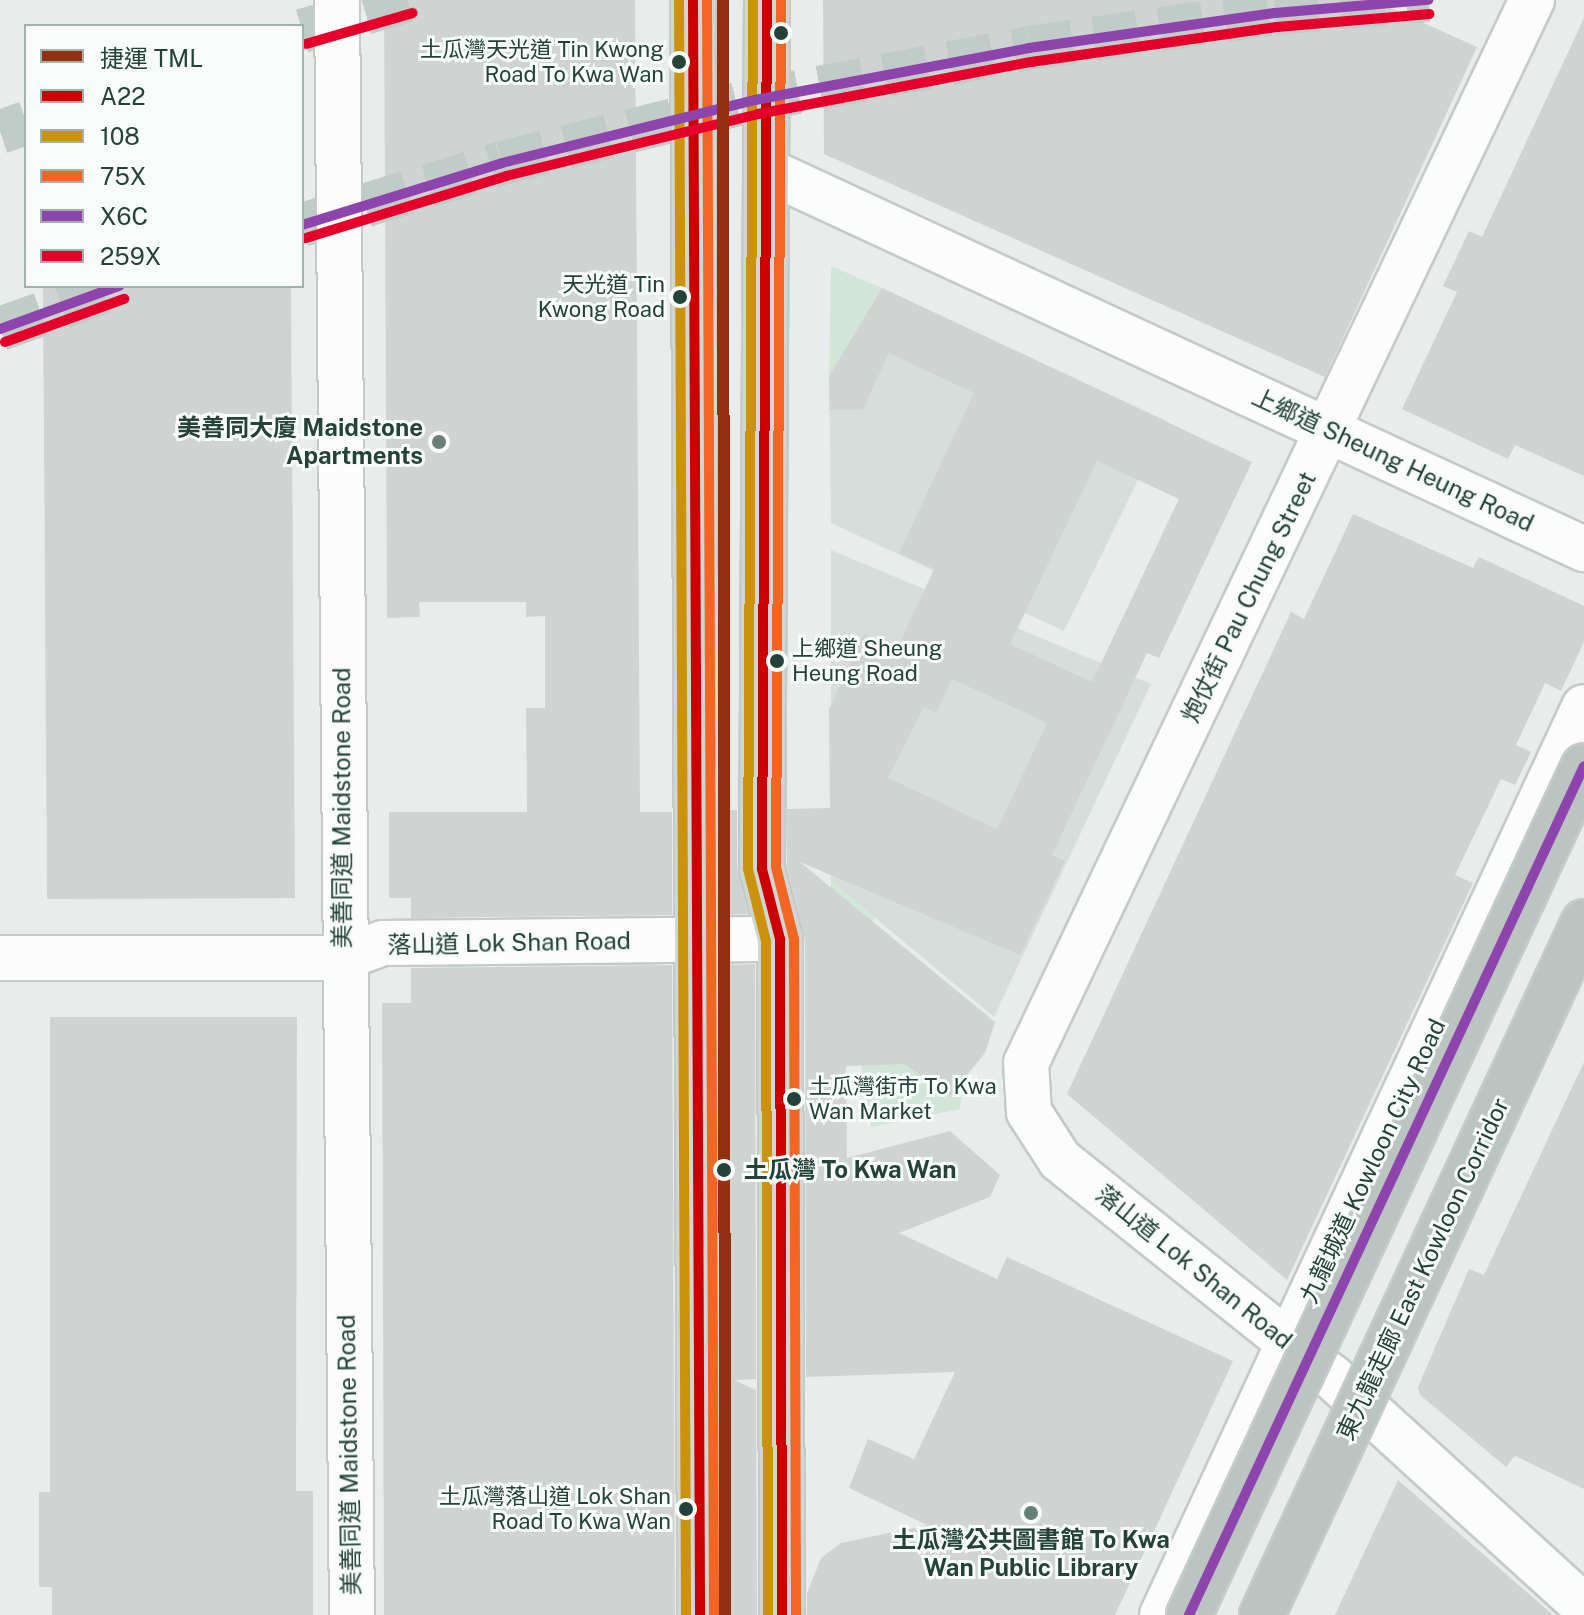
<!DOCTYPE html>
<meta charset="utf-8">
<style>
body{margin:0}
#map{position:relative;width:1584px;height:1615px;overflow:hidden;background:#e8edeb;font-family:"Public Sans","Noto Sans TC",sans-serif}
div>[style]{position:absolute}
.built>*{inset:0;background:#d6dedb}
.green>*{inset:0;background:#d1e6d8}
.building>*{inset:0;background:#cfd4d2}
.highway-tunnel>*{height:44px;margin-top:-22px;transform-origin:0;background:repeating-linear-gradient(90deg,#c1cbc8 0 44px,transparent 0 66px)}
.roads{filter:drop-shadow(2px 0 #c5cac8) drop-shadow(-2px 0 #c5cac8) drop-shadow(0 2px #c5cac8) drop-shadow(0 -2px #c5cac8)}
.street>*{height:44px;margin:-22px;padding:0 22px;transform-origin:22px;border-radius:22px;background:#fcfcfc}
.secondary>*{height:44px;margin:-22px;padding:0 22px;transform-origin:22px;border-radius:22px;background:#fcfcfc}
.primary>*{height:44px;margin:-22px;padding:0 22px;transform-origin:22px;border-radius:22px;background:#cfd7d5}
.bridges{filter:drop-shadow(2px 0 #c3ccc9) drop-shadow(-2px 0 #c3ccc9) drop-shadow(0 2px #c3ccc9) drop-shadow(0 -2px #c3ccc9)}
.highway-bridge>*{height:44px;margin:-22px;padding:0 22px;transform-origin:22px;border-radius:22px;background:#bcc4c2}
.bus-1>*{height:10px;margin:-5px;padding:0 5px;transform-origin:5px;border-radius:5px;background:#c00}
.bus-2>*{height:10px;margin:-5px;padding:0 5px;transform-origin:5px;border-radius:5px;background:#cd920c}
.bus-3>*{height:10px;margin:-5px;padding:0 5px;transform-origin:5px;border-radius:5px;background:#f26522}
.bus-4>*{height:10px;margin:-5px;padding:0 5px;transform-origin:5px;border-radius:5px;background:#8e44ad}
.bus-5>*{height:10px;margin:-5px;padding:0 5px;transform-origin:5px;border-radius:5px;background:#e4002b}
.metro-1>*{height:12px;margin:-6px;padding:0 6px;transform-origin:6px;border-radius:6px;background:#923011}
.dots>*{width:22px;height:22px;translate:-50% -50%;box-sizing:border-box;border:4px solid #f7fbf9;border-radius:50%}
span{translate:-50% -50%;white-space:nowrap;text-align:center;line-height:1.15;-webkit-text-stroke:6px #f7fbf9;paint-order:stroke}
.bus-label{font-size:22px;color:#24423a}
.right{translate:-100% -50%;text-align:right}
.left{translate:0 -50%;text-align:left}
.poi-label{font-size:24px;color:#24423a;font-weight:700}
.street-label{font-size:24px;color:#24423a}
.stop-label{font-size:24px;color:#24423a;font-weight:700}
.legend{position:absolute;left:24px;top:24px;width:280px;height:264px;box-sizing:border-box;background:#f7fbf9;border:2px solid #a3b1ad;margin:0;padding:10px 14px;list-style:none;font-size:24px;color:#24423a}
.legend li{display:flex;align-items:center;gap:16px;height:40px}
.legend b{width:40px;border:2px solid #a3b1ad}
</style>
<div id="map">
<div class="built">
<div style="clip-path:polygon(882px 288px,1167px 421px,1064px 631px,831px 523px,829px 376px)"></div>
<div style="clip-path:polygon(831px 550px,1151px 684px,994px 1017px,831px 881px)"></div>
</div>
<div class="green">
<div style="clip-path:polygon(831px 266px,882px 288px,829px 376px)"></div>
<div style="clip-path:polygon(831px 881px,875px 918px,871px 922px,965px 1069px,960px 1109px,871px 1127px,857px 1038px,830px 948px)"></div>
</div>
<div class="building">
<div style="clip-path:polygon(384px 0,635px 0,640px 812px,672px 812px,672px 915px,411px 918px,411px 898px,389px 898px,389px 812px,527px 812px,526px 708px,545px 708px,545px 616px,526px 617px,526px 602px,419px 602px,420px 617px,387px 618px)"></div>
<div style="clip-path:polygon(823px 0,1373px 0,1477px 47px,1325px 377px,824px 154px)"></div>
<div style="clip-path:polygon(1584px 18px,1584px 476px,1515px 445px,1508px 459px,1402px 409px,1457px 292px,1443px 286px,1469px 231px,1482px 237px)"></div>
<div style="clip-path:polygon(43px 286px,291px 286px,295px 898px,47px 899px)"></div>
<div style="clip-path:polygon(evenodd,882px 288px,1252px 462px,1159px 658px,1147px 653px,1052px 855px,1065px 861px,1020px 955px,800px 862px,995px 1022px,985px 1053px,950px 1096px,904px 1064px,846px 1066px,847px 1158px,950px 1131px,1000px 1175px,990px 1197px,899px 1233px,997px 1279px,1007px 1257px,1233px 1361px,1115px 1615px,807px 1615px,807px 1593px,821px 1558px,841px 1543px,927px 1525px,849px 1488px,868px 1439px,914px 1459px,955px 1372px,806px 1377px,805px 939px,787px 866px,787px 809px,830px 808px,829px 709px,864px 634px,897px 649px,934px 569px,899px 553px,974px 393px,889px 353px,863px 409px,830px 410px,829px 376px,882px 288px,1097px 461px,1179px 499px,1092px 682px,1010px 644px,1097px 461px,882px 288px,952px 679px,1047px 723px,997px 829px,888px 778px,924px 707px,936px 713px,952px 679px)"></div>
<div style="clip-path:polygon(1353px 514px,1473px 568px,1479px 557px,1584px 606px,1584px 642px,1561px 691px,1545px 683px,1516px 745px,1531px 752px,1515px 785px,1501px 779px,1455px 875px,1473px 883px,1287px 1280px,1067px 1094px,1291px 612px,1304px 619px)"></div>
<div style="clip-path:polygon(722px 810px,737px 810px,737px 869px,748px 914px,722px 915px)"></div>
<div style="clip-path:polygon(755px 964px,756px 1379px,734px 1380px,756px 1390px,757px 1615px,725px 1615px,722px 965px)"></div>
<div style="clip-path:polygon(672px 965px,675px 1615px,384px 1615px,382px 1003px,411px 1003px,411px 968px)"></div>
<div style="clip-path:polygon(50px 1017px,297px 1017px,296px 1491px,313px 1491px,313px 1615px,52px 1615px,52px 1587px,39px 1587px,39px 1492px,50px 1492px)"></div>
<div style="clip-path:polygon(1584px 1062px,1584px 1489px,1515px 1456px,1506px 1467px,1420px 1395px,1418px 1387px,1469px 1269px,1484px 1275px)"></div>
<div style="clip-path:polygon(1398px 1480px,1553px 1615px,1335px 1615px)"></div>
</div>
<div class="highway-tunnel">
<div style="left:302px;top:31px;width:111px;rotate:-16.2deg"></div>
<div style="left:0;top:132px;width:28px;rotate:-19deg"></div>
<div style="left:302px;top:225px;width:209px;rotate:-17.2deg"></div>
<div style="left:502px;top:163px;width:261px;rotate:-14deg"></div>
<div style="left:755px;top:100px;width:279px;rotate:-10.7deg"></div>
<div style="left:1029px;top:48px;width:248px;rotate:-8.1deg"></div>
<div style="left:1275px;top:13px;width:154px;rotate:-4.9deg"></div>
<div style="left:0;top:329px;width:127px;rotate:-19.9deg"></div>
</div>
<div class="roads">
<div class="street">
<div style="left:337px;top:0;width:1615px;rotate:89.47deg"></div>
<div style="left:1532px;top:0;width:1177px;rotate:115.45deg"></div>
<div style="left:1026px;top:1063px;width:49px;rotate:86.5deg"></div>
<div style="left:1029px;top:1112px;width:57px;rotate:57.1deg"></div>
<div style="left:1060px;top:1160px;width:348px;rotate:38.6deg"></div>
<div style="left:1332px;top:1377px;width:341px;rotate:42.3deg"></div>
<div style="left:0;top:958px;width:342px"></div>
<div style="left:342px;top:958px;width:44px;rotate:-20.1deg"></div>
<div style="left:383px;top:943px;width:397px;rotate:-0.6deg"></div>
<div style="left:1162px;top:1615px;width:1001px;rotate:-65.07deg"></div>
</div>
<div class="secondary">
<div style="left:766px;top:170px;width:902px;rotate:24.86deg"></div>
</div>
<div class="primary">
<div style="left:693px;top:0;width:1615px;rotate:89.75deg"></div>
<div style="left:767px;top:0;width:869px;rotate:90.33deg"></div>
<div style="left:762px;top:869px;width:72px;rotate:75.6deg"></div>
<div style="left:780px;top:939px;width:676px;rotate:89.83deg"></div>
</div>
</div>
<div class="bridges">
<div class="highway-bridge">
<div style="left:1189px;top:1615px;width:936px;rotate:-65.05deg"></div>
<div style="left:1262px;top:1615px;width:764px;rotate:-65.08deg"></div>
</div>
</div>
<div class="bus-1">
<div style="left:693px;top:0;width:1615px;rotate:89.75deg"></div>
<div style="left:767px;top:0;width:869px;rotate:90.33deg"></div>
<div style="left:762px;top:869px;width:72px;rotate:75.6deg"></div>
<div style="left:780px;top:939px;width:676px;rotate:89.83deg"></div>
</div>
<div class="bus-2">
<div style="left:679px;top:0;width:1615px;rotate:89.75deg"></div>
<div style="left:753px;top:0;width:869px;rotate:90.33deg"></div>
<div style="left:748px;top:869px;width:74px;rotate:76deg"></div>
<div style="left:766px;top:941px;width:674px;rotate:89.83deg"></div>
</div>
<div class="bus-3">
<div style="left:707px;top:0;width:1615px;rotate:89.75deg"></div>
<div style="left:781px;top:0;width:867px;rotate:90.33deg"></div>
<div style="left:776px;top:867px;width:74px;rotate:76deg"></div>
<div style="left:794px;top:939px;width:676px;rotate:89.83deg"></div>
</div>
<div class="bus-4">
<div style="left:302px;top:225px;width:209px;rotate:-17.2deg"></div>
<div style="left:502px;top:163px;width:261px;rotate:-14deg"></div>
<div style="left:755px;top:100px;width:279px;rotate:-10.7deg"></div>
<div style="left:1029px;top:48px;width:248px;rotate:-8.1deg"></div>
<div style="left:1275px;top:13px;width:154px;rotate:-4.9deg"></div>
<div style="left:0;top:329px;width:127px;rotate:-19.9deg"></div>
<div style="left:1189px;top:1615px;width:936px;rotate:-65.05deg"></div>
</div>
<div class="bus-5">
<div style="left:306px;top:44px;width:111px;rotate:-16.2deg"></div>
<div style="left:306px;top:238px;width:209px;rotate:-17.2deg"></div>
<div style="left:506px;top:176px;width:260px;rotate:-13.8deg"></div>
<div style="left:758px;top:114px;width:278px;rotate:-10.8deg"></div>
<div style="left:1031px;top:62px;width:248px;rotate:-8.1deg"></div>
<div style="left:1277px;top:27px;width:153px;rotate:-4.9deg"></div>
<div style="left:5px;top:342px;width:127px;rotate:-19.9deg"></div>
</div>
<div class="metro-1">
<div style="left:723px;top:0;width:1615px;rotate:89.93deg"></div>
</div>
<div class="dots">
<div style="left:781px;top:33px;background:#24423a"></div>
<div style="left:679px;top:62px;background:#24423a"></div>
<div style="left:680px;top:297px;background:#24423a"></div>
<div style="left:439px;top:442px;background:#697e78"></div>
<div style="left:777px;top:661px;background:#24423a"></div>
<div style="left:794px;top:1099px;background:#24423a"></div>
<div style="left:724px;top:1170px;background:#24423a"></div>
<div style="left:686px;top:1509px;background:#24423a"></div>
<div style="left:1031px;top:1513px;background:#697e78"></div>
</div>
<div class="bus-label">
<span class="right" style="left:664px;top:62px">土瓜灣天光道 Tin Kwong<br>Road To Kwa Wan</span>
<span class="right" style="left:665px;top:297px">天光道 Tin<br>Kwong Road</span>
<span class="left" style="left:792px;top:661px">上鄉道 Sheung<br>Heung Road</span>
<span class="left" style="left:809px;top:1099px">土瓜灣街市 To Kwa<br>Wan Market</span>
<span class="right" style="left:671px;top:1509px">土瓜灣落山道 Lok Shan<br>Road To Kwa Wan</span>
</div>
<div class="poi-label">
<span class="right" style="left:423px;top:442px">美善同大廈 Maidstone<br>Apartments</span>
<span style="left:1031px;top:1554px">土瓜灣公共圖書館 To Kwa<br>Wan Public Library</span>
</div>
<div class="street-label">
<span style="left:1393px;top:460px;rotate:25deg">上鄉道 Sheung Heung Road</span>
<span style="left:1249px;top:597px;rotate:-64deg">炮仗街 Pau Chung Street</span>
<span style="left:342px;top:808px;rotate:-90deg">美善同道 Maidstone Road</span>
<span style="left:509px;top:943px;rotate:-1deg">落山道 Lok Shan Road</span>
<span style="left:1373px;top:1161px;rotate:-65deg">九龍城道 Kowloon City Road</span>
<span style="left:1194px;top:1267px;rotate:39deg">落山道 Lok Shan Road</span>
<span style="left:1423px;top:1269px;rotate:-65deg">東九龍走廊 East Kowloon Corridor</span>
<span style="left:349px;top:1455px;rotate:-91deg">美善同道 Maidstone Road</span>
</div>
<div class="stop-label">
<span class="left" style="left:744px;top:1170px">土瓜灣 To Kwa Wan</span>
</div>
<ul class="legend">
<li><b style="height:10px;background:#923011"></b>捷運 TML</li>
<li><b style="height:10px;background:#c00"></b>A22</li>
<li><b style="height:10px;background:#cd920c"></b>108</li>
<li><b style="height:10px;background:#f26522"></b>75X</li>
<li><b style="height:10px;background:#8e44ad"></b>X6C</li>
<li><b style="height:10px;background:#e4002b"></b>259X</li>
</ul>
</div>
